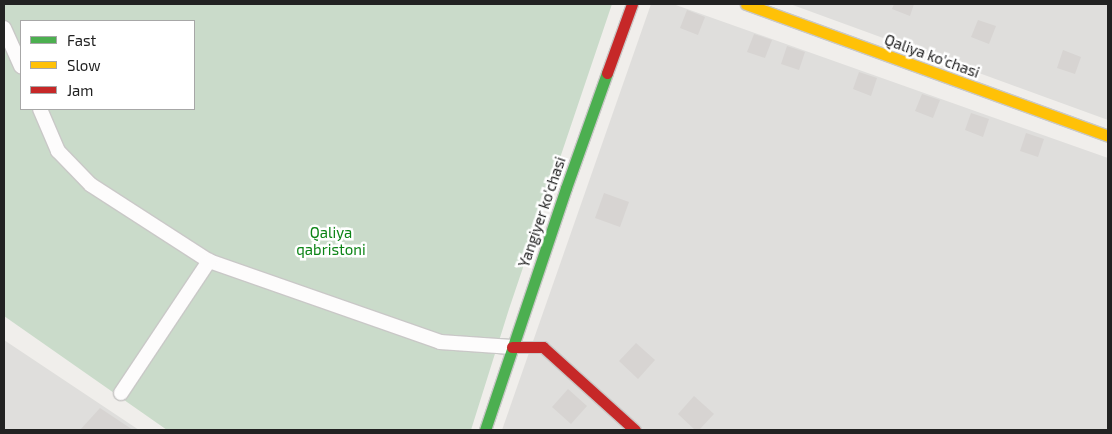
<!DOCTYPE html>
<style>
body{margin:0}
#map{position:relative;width:1112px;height:434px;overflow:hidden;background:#f0eeeb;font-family:"Exo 2",sans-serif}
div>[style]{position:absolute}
.residential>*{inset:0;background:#dfdedc}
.cemetery>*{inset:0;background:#cadbca}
.building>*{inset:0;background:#d7d4d2}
.roads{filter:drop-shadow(1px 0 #c9c8c7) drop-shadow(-1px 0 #c9c8c7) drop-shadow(0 1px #c9c8c7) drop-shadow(0 -1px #c9c8c7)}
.lane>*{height:14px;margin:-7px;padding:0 7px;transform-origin:7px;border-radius:7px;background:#fdfcfc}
.fast>*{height:11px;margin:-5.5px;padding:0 5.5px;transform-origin:5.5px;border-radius:5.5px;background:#4caf50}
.slow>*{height:11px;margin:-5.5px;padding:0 5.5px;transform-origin:5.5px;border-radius:5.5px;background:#ffc107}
.jam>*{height:11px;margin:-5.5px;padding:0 5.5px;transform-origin:5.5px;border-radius:5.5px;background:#c62828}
span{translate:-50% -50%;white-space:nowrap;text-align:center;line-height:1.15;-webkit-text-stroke:5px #fff;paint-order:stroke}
.street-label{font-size:15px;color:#222}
.park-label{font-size:15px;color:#0c8416}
.frame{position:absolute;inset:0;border:5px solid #222;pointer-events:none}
.legend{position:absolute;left:20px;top:20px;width:175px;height:90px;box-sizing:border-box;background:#fff;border:1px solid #a7a7a7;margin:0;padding:6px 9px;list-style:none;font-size:15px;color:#222}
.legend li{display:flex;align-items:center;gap:10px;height:25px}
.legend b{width:25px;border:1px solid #a7a7a7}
</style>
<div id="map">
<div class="residential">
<div style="clip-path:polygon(651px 4px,673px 4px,1108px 158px,1108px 430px,502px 430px)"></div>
<div style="clip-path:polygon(790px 4px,1108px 4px,1108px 120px)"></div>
<div style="clip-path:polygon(4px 340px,139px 430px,4px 430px)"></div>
</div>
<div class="cemetery">
<div style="clip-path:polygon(evenodd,4px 4px,612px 4px,509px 309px,471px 430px,167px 430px,4px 316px,4px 4px,21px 21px,194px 21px,194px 109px,21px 109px,21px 21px)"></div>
</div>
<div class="building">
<div style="clip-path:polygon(894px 4px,914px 4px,910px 16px,892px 9px)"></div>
<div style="clip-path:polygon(687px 10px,705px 17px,698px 35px,680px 28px)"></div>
<div style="clip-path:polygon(978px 20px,996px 26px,989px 44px,971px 37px)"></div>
<div style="clip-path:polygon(754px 34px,772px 40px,765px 58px,747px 52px)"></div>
<div style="clip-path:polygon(787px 46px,805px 52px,799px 70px,781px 64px)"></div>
<div style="clip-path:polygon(1063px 50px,1081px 57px,1075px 74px,1057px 68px)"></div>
<div style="clip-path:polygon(859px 72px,877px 78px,871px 96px,853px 89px)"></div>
<div style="clip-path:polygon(922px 94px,940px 100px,933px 118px,915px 111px)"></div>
<div style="clip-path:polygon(971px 113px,989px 119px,983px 137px,965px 130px)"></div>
<div style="clip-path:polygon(1026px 133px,1044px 139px,1038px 157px,1020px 151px)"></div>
<div style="clip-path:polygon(604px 193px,629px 202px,620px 227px,595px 218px)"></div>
<div style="clip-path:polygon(636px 343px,655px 360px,638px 379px,619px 361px)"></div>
<div style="clip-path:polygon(568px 389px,587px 406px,571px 424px,552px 407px)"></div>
<div style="clip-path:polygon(694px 396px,714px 414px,699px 430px,695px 430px,678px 414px)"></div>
<div style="clip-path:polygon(100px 408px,133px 430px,80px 430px)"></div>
</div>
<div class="roads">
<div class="lane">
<div style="left:4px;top:28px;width:42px;rotate:65.9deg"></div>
<div style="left:40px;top:109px;width:46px;rotate:66.8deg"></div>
<div style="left:58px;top:151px;width:47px;rotate:45.9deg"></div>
<div style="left:91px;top:185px;width:140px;rotate:32.8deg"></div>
<div style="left:209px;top:261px;width:245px;rotate:19.3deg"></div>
<div style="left:440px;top:342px;width:72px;rotate:4deg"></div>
<div style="left:121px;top:393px;width:159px;rotate:-56.3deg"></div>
</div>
<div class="fast">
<div style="left:485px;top:430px;width:255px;rotate:-71.5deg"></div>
<div style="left:566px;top:188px;width:122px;rotate:-70.4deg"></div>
</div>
<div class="slow">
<div style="left:746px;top:4px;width:385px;rotate:20deg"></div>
</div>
<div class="jam">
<div style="left:607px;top:73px;width:73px;rotate:-70.1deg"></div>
<div style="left:512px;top:347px;width:31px"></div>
<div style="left:543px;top:347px;width:124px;rotate:42.1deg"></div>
</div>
</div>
<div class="street-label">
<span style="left:932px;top:56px;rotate:20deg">Qaliya ko'chasi</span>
<span style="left:542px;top:212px;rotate:-71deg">Yangiyer ko'chasi</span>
</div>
<div class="park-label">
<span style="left:331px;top:241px">Qaliya<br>qabristoni</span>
</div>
<div class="frame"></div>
<ul class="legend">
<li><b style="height:6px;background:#4caf50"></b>Fast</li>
<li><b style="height:6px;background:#ffc107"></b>Slow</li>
<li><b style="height:6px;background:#c62828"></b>Jam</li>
</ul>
</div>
